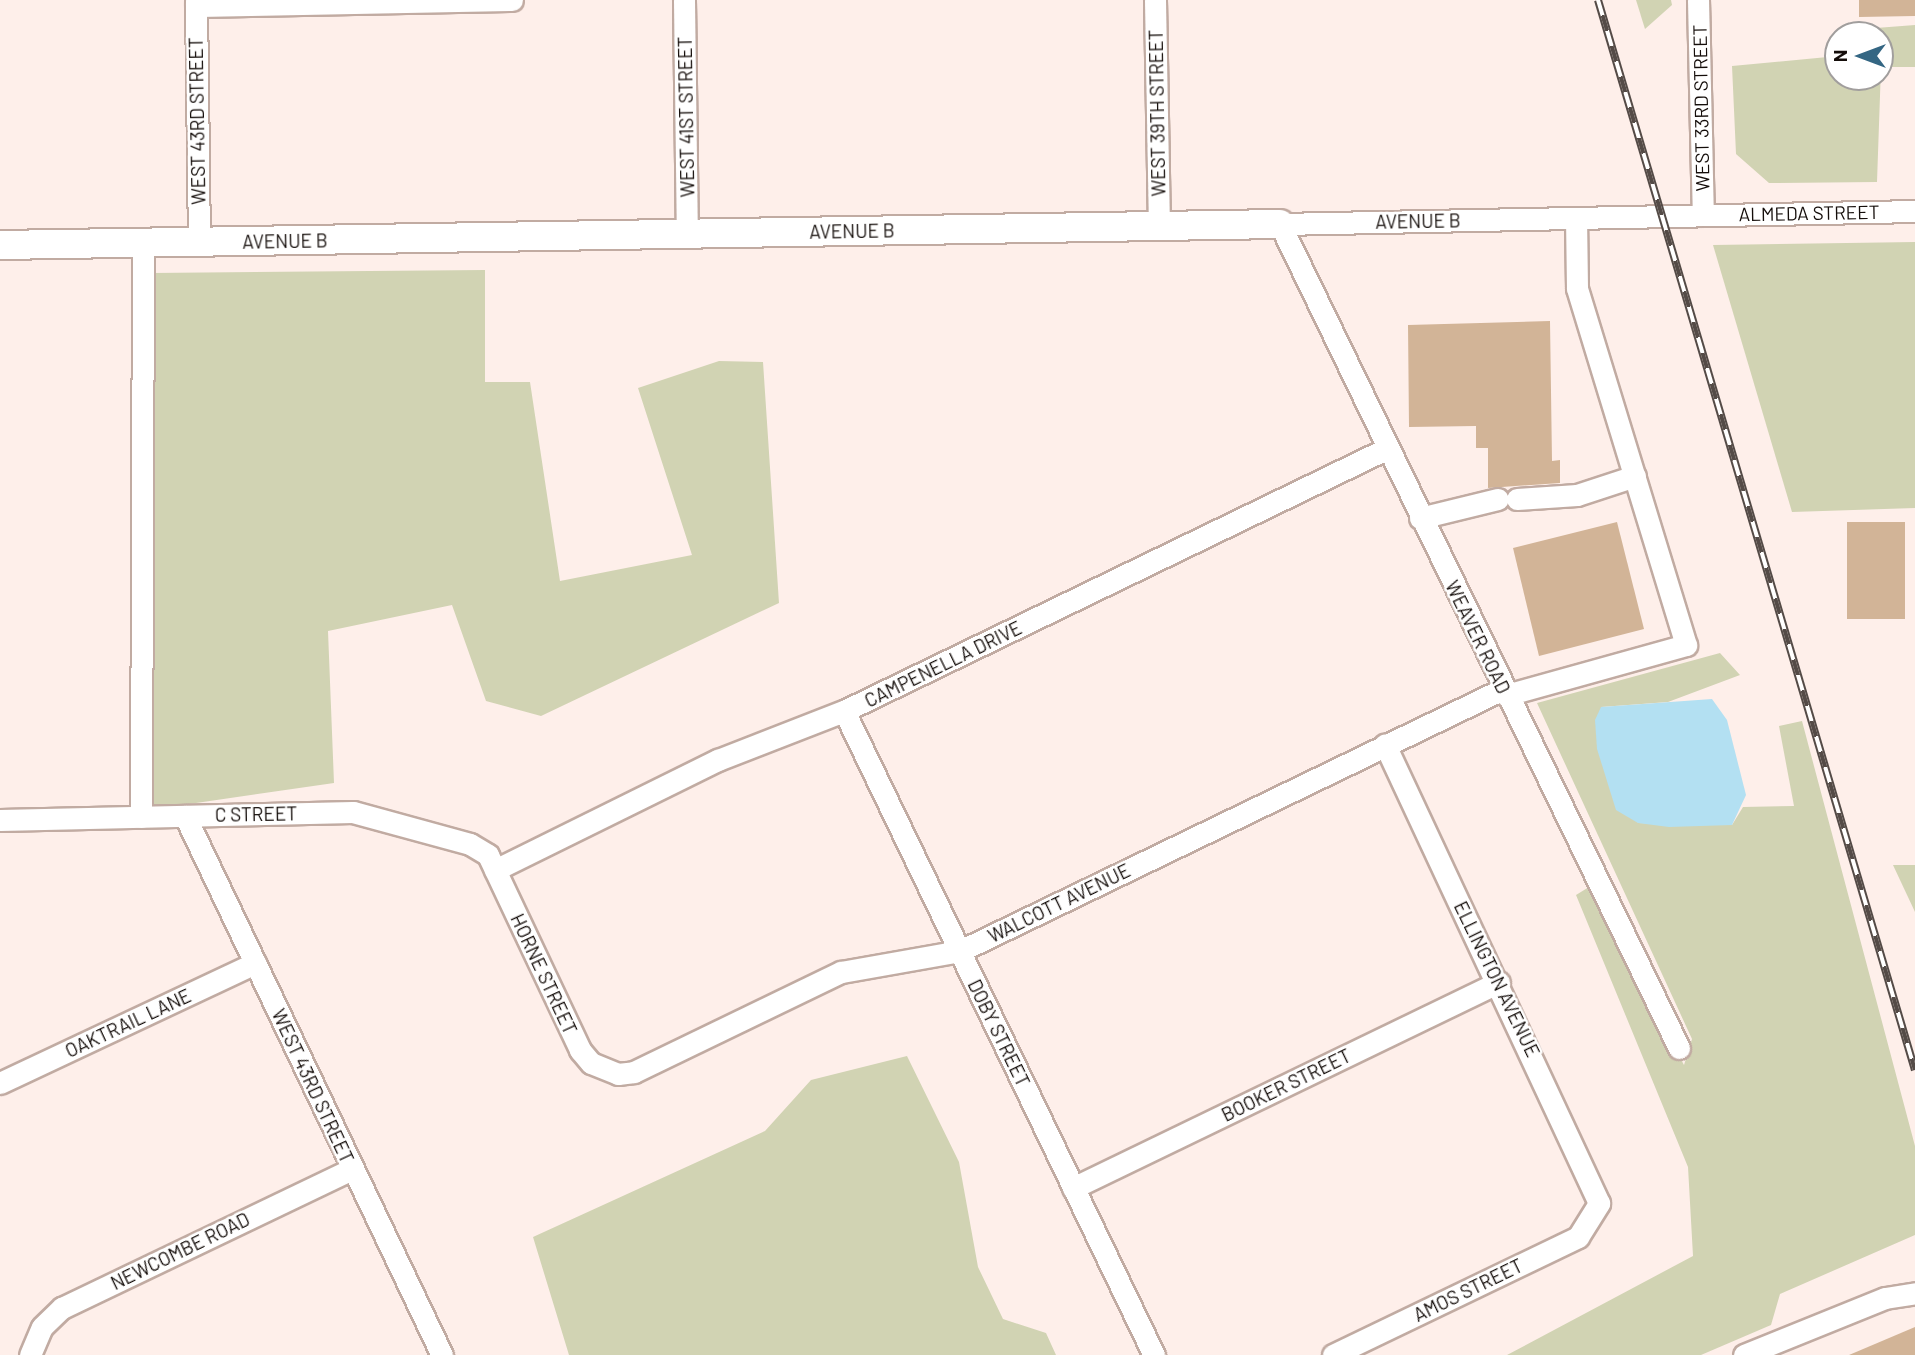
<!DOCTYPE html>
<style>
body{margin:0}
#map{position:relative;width:1915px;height:1355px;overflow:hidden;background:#feefea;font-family:Barlow,sans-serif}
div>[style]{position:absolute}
.green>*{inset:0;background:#d1d3b3}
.water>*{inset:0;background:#b3e0f2}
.building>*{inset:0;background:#d2b497}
.roads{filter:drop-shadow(2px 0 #c1aba2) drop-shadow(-2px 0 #c1aba2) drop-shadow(0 2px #c1aba2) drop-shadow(0 -2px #c1aba2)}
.minor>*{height:21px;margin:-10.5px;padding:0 10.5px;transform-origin:10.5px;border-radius:10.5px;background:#fff}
.major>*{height:28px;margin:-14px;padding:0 14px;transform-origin:14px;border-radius:14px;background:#fff}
.rail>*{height:8px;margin-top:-4px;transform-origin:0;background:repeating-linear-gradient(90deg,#fff 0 16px,#544b47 0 32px);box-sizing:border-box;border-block:2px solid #544b47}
span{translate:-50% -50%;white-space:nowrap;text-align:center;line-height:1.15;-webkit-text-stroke:5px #fff;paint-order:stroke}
.street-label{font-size:19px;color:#140d0a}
.north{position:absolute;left:1824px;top:21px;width:70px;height:70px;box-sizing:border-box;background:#fff;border:2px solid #a19e9d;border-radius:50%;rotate:270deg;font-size:19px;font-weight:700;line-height:28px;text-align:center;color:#140d0a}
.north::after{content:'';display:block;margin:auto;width:24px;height:32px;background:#346683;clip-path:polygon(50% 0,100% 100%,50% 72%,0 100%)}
</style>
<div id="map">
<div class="green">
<div style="clip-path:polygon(1636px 0,1671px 0,1672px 5px,1645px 29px)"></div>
<div style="clip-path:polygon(1915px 25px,1915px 67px,1881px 67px,1877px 182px,1769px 183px,1736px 154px,1732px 66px,1838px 56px,1838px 77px,1880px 77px,1880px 35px,1866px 35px,1876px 28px)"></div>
<div style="clip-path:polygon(1915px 242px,1915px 508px,1792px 512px,1713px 245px)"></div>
<div style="clip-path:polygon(485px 270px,485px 382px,530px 382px,560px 581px,692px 555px,638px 388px,719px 361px,763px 362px,779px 603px,541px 716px,486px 701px,452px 605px,328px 631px,334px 783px,148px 810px,151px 273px)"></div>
<div style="clip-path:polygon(1720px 653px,1740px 675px,1668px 702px,1601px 707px,1638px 823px,1732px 825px,1743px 807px,1794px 806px,1779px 726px,1802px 721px,1915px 1146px,1915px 1235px,1780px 1294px,1771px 1325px,1701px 1355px,1507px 1355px,1693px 1256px,1688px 1167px,1576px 895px,1589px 887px,1684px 1065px,1692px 1039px,1537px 703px)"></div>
<div style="clip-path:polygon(1893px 865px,1915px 865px,1915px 912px)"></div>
<div style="clip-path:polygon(907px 1056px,959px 1162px,978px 1267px,1003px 1319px,1046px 1333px,1056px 1355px,569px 1355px,533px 1237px,765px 1131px,811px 1080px)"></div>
</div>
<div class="water">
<div style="clip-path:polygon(1712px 699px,1727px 720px,1746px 795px,1732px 825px,1669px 827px,1638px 823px,1616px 810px,1597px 749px,1595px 720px,1601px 707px)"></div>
</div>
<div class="building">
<div style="clip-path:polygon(1859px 0,1915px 0,1915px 16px,1859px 17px)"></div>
<div style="clip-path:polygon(1550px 321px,1552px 461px,1560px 460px,1560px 483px,1488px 488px,1488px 448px,1476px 448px,1476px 426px,1409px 427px,1408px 325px)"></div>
<div style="clip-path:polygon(1617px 522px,1644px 629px,1539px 656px,1513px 548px)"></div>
<div style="clip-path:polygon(1847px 522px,1905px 522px,1905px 619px,1847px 619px)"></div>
<div style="clip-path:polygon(1915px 1327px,1915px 1355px,1849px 1355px)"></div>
</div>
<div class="roads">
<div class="minor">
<div style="left:196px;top:0;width:242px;rotate:89.3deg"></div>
<div style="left:684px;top:0;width:234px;rotate:89.3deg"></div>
<div style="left:1155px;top:0;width:225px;rotate:89deg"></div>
<div style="left:1698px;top:0;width:215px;rotate:88.7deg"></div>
<div style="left:196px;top:6px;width:316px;rotate:-1.1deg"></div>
<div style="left:1517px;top:499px;width:60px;rotate:-3.8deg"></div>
<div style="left:1577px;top:495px;width:61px;rotate:-18.1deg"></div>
<div style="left:1420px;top:518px;width:80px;rotate:-13.7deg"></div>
<div style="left:1506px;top:695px;width:187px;rotate:-15.5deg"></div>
<div style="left:1686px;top:645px;width:373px;rotate:-107deg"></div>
<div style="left:1577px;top:288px;width:69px;rotate:-90.8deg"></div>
<div style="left:844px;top:711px;width:715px;rotate:64.3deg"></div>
<div style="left:185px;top:816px;width:597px;rotate:64.51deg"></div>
<div style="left:141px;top:817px;width:574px;rotate:-89.8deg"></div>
<div style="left:0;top:820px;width:353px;rotate:-1.3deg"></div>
<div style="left:353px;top:812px;width:121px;rotate:15.3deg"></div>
<div style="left:470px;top:844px;width:21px;rotate:31deg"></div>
<div style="left:488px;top:855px;width:216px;rotate:64.7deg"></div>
<div style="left:580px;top:1050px;width:17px;rotate:50deg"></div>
<div style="left:591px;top:1063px;width:29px;rotate:22deg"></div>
<div style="left:618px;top:1074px;width:16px;rotate:-7deg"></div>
<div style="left:634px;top:1072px;width:230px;rotate:-25.8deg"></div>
<div style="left:841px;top:972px;width:121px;rotate:-10deg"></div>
<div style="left:960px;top:951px;width:603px;rotate:-25.76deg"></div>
<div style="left:495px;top:870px;width:249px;rotate:-26.3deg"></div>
<div style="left:718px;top:760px;width:135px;rotate:-21.3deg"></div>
<div style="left:844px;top:711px;width:602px;rotate:-25.8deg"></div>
<div style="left:1679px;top:1048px;width:916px;rotate:-115.84deg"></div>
<div style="left:1280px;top:224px;width:635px;rotate:-1.17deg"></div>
<div style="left:0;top:1083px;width:282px;rotate:-25.2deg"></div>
<div style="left:1073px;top:1188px;width:473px;rotate:-25.8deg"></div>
<div style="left:30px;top:1355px;width:30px;rotate:-67deg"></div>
<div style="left:42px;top:1327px;width:28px;rotate:-44deg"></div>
<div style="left:62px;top:1308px;width:322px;rotate:-25.6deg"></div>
<div style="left:1333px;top:1355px;width:272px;rotate:-25.7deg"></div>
<div style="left:1578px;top:1237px;width:40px;rotate:-58deg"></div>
<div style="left:1599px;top:1203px;width:506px;rotate:-115.04deg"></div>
<div style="left:1744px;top:1355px;width:152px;rotate:-22deg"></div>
<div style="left:1885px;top:1298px;width:30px;rotate:-9deg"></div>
</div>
<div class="major">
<div style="left:0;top:245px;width:1280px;rotate:-0.94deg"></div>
</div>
</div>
<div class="rail">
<div style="left:1598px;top:0;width:1116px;rotate:73.5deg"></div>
</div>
<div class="street-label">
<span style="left:1701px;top:108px;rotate:-91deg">WEST 33RD STREET</span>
<span style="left:1157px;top:113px;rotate:-91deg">WEST 39TH STREET</span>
<span style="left:686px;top:117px;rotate:-91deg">WEST 41ST STREET</span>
<span style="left:197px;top:121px;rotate:-91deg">WEST 43RD STREET</span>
<span style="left:1809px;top:213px;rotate:-1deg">ALMEDA STREET</span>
<span style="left:1418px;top:221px;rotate:-1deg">AVENUE B</span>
<span style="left:852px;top:231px;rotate:-1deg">AVENUE B</span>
<span style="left:285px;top:241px;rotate:-1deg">AVENUE B</span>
<span style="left:1478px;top:637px;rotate:64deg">WEAVER ROAD</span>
<span style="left:943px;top:664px;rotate:-26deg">CAMPENELLA DRIVE</span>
<span style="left:256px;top:814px;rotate:-1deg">C STREET</span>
<span style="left:1059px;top:903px;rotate:-26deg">WALCOTT AVENUE</span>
<span style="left:544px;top:974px;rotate:65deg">HORNE STREET</span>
<span style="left:1497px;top:979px;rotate:64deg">ELLINGTON AVENUE</span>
<span style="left:128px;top:1023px;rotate:-25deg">OAKTRAIL LANE</span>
<span style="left:999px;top:1033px;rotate:64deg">DOBY STREET</span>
<span style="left:1286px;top:1085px;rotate:-26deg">BOOKER STREET</span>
<span style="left:313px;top:1086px;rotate:65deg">WEST 43RD STREET</span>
<span style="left:180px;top:1251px;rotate:-26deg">NEWCOMBE ROAD</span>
<span style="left:1468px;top:1290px;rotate:-26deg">AMOS STREET</span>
</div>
<div class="north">N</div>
</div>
